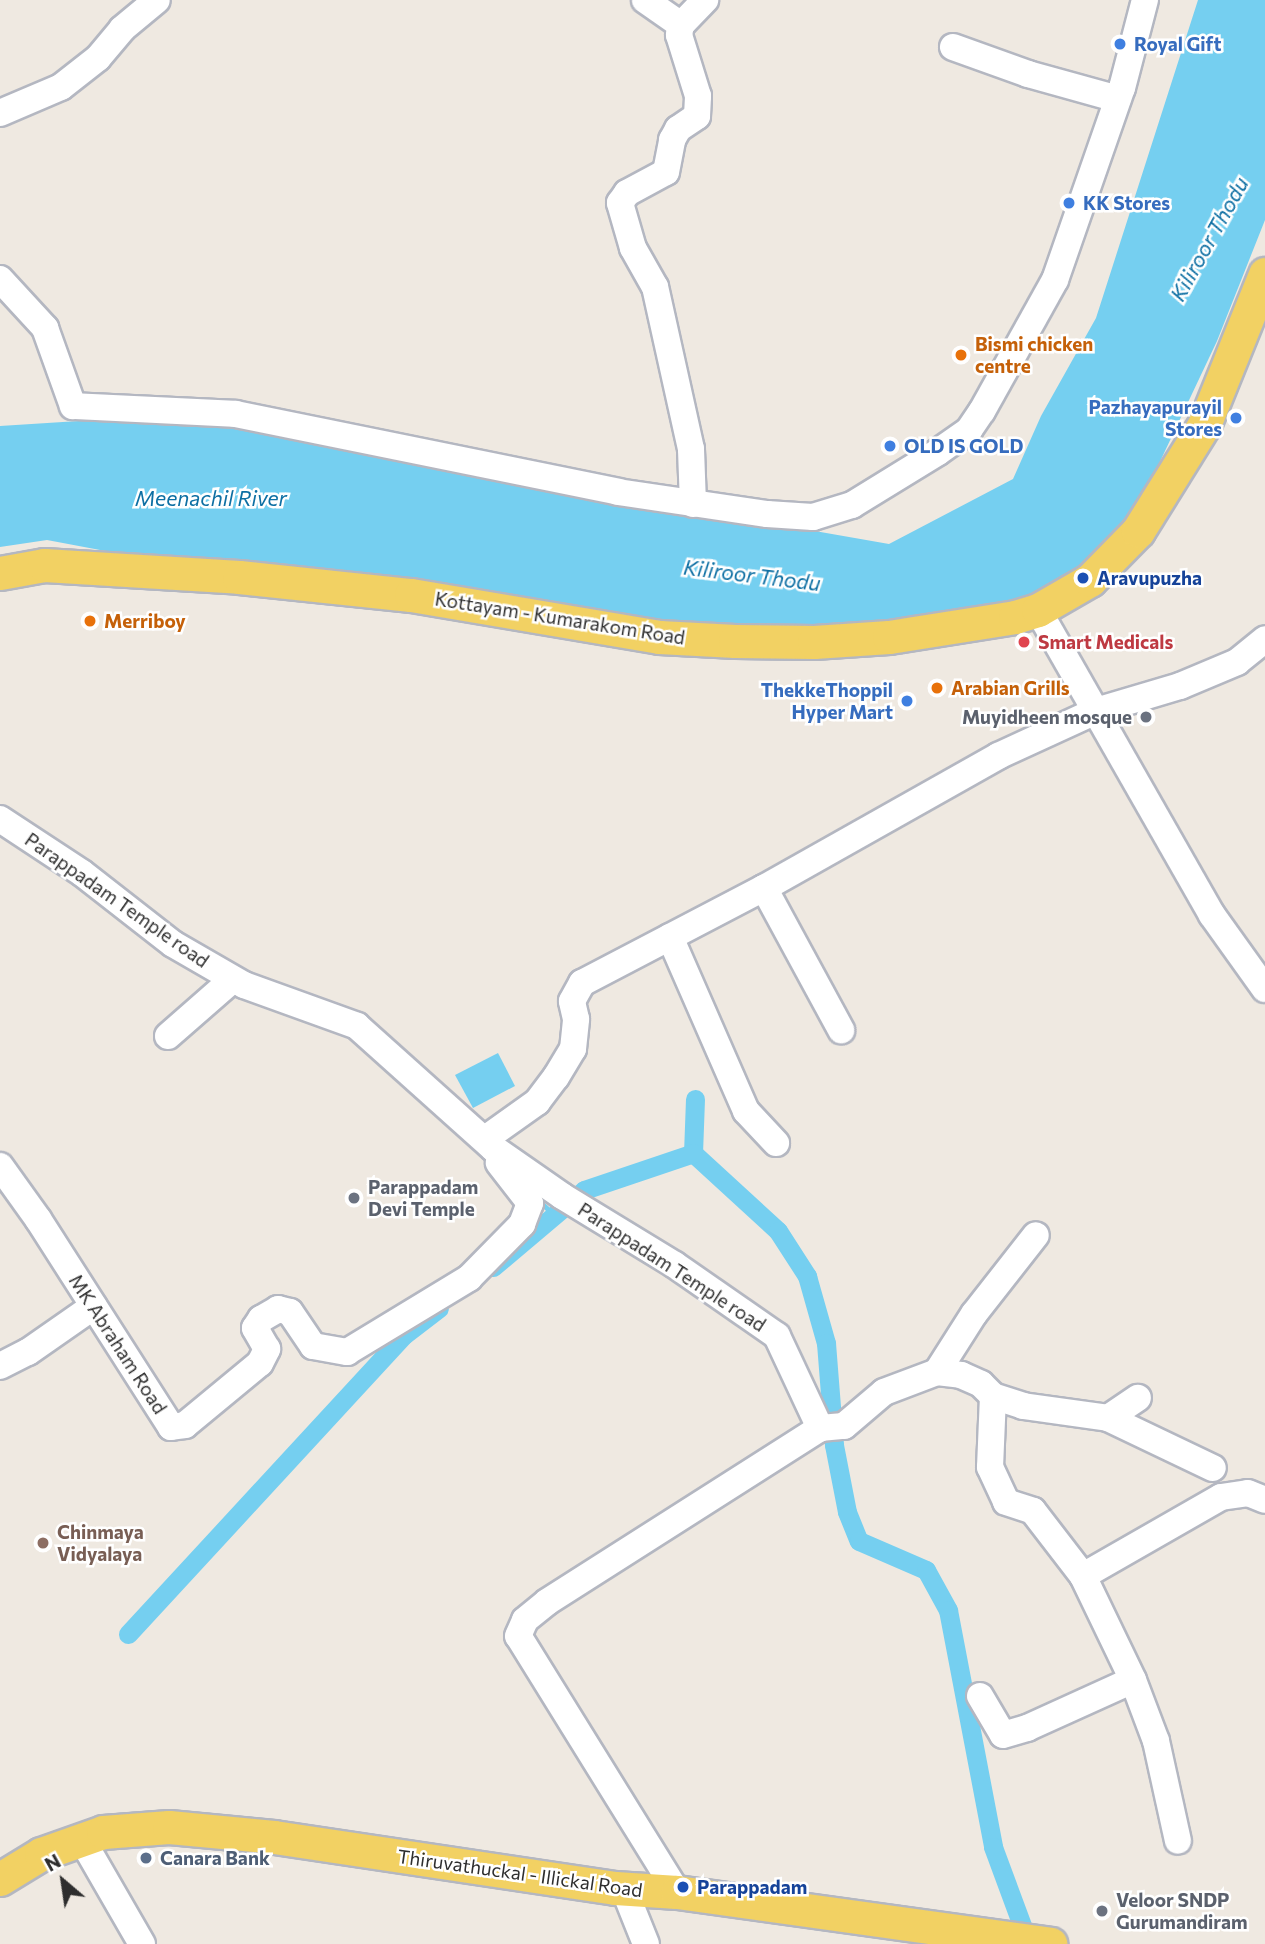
<!DOCTYPE html>
<style>
body{margin:0}
#map{position:relative;width:1265px;height:1944px;overflow:hidden;background:#efe9e1;font-family:Commissioner,sans-serif}
div>[style]{position:absolute}
.water>*{inset:0;background:#75cff0}
.stream>*{height:5px;margin:-2.5px;padding:0 2.5px;transform-origin:2.5px;border-radius:2.5px;background:#75cff0}
.canal>*{height:19px;margin:-9.5px;padding:0 9.5px;transform-origin:9.5px;border-radius:9.5px;background:#75cff0}
.roads{filter:drop-shadow(2px 0 #b4b7c1) drop-shadow(-2px 0 #b4b7c1) drop-shadow(0 2px #b4b7c1) drop-shadow(0 -2px #b4b7c1)}
.minor>*{height:26px;margin:-13px;padding:0 13px;transform-origin:13px;border-radius:13px;background:#fff}
.major>*{height:33px;margin:-16.5px;padding:0 16.5px;transform-origin:16.5px;border-radius:16.5px;background:#f2d163}
.dots>*{width:19px;height:19px;translate:-50% -50%;box-sizing:border-box;border:4px solid #fff;border-radius:50%}
span{translate:-50% -50%;white-space:nowrap;text-align:center;line-height:1.15;-webkit-text-stroke:5px #fff;paint-order:stroke}
.shop-label{font-size:19px;color:#366cbe;font-weight:700}
.left{translate:0 -50%;text-align:left}
.right{translate:-100% -50%;text-align:right}
.food-label{font-size:19px;color:#c56008;font-weight:700}
.transit-label{font-size:19px;color:#164399;font-weight:700}
.street-label{font-size:19px;color:#2e2e2e}
.health-label{font-size:19px;color:#be3a42;font-weight:700}
.worship-label{font-size:19px;color:#5b616d;font-weight:700}
.education-label{font-size:19px;color:#785e54;font-weight:700}
.service-label{font-size:19px;color:#4e5e75;font-weight:700}
.water-label{font-size:21px;color:#0d6fa3;font-style:italic}
.north{position:absolute;left:28px;top:1846px;width:70px;height:70px;-webkit-text-stroke:5px #fff;paint-order:stroke;rotate:331deg;font-size:19px;font-weight:700;line-height:28px;text-align:center;color:#2e2e2e}
.north::after{content:'';display:block;margin:auto;width:24px;height:32px;background:#2e2e2e;clip-path:polygon(50% 0,100% 100%,50% 72%,0 100%)}
</style>
<div id="map">
<div class="water">
<div style="clip-path:polygon(1198px 0,1265px 0,1265px 220px,1217px 341px,1122px 542px,1058px 597px,991px 614px,750px 632px,467px 595px,185px 566px,47px 540px,0 547px,0 426px,110px 419px,229px 428px,889px 544px,1013px 479px,1041px 416px,1096px 318px)"></div>
<div style="clip-path:polygon(498px 1053px,515px 1086px,473px 1108px,455px 1075px)"></div>
</div>
<div class="stream">
<div style="left:538px;top:1200px;width:23px;rotate:43deg"></div>
</div>
<div class="canal">
<div style="left:695px;top:1099px;width:54px;rotate:92.1deg"></div>
<div style="left:693px;top:1153px;width:115px;rotate:42.5deg"></div>
<div style="left:778px;top:1231px;width:54px;rotate:57.2deg"></div>
<div style="left:807px;top:1276px;width:70px;rotate:74.2deg"></div>
<div style="left:826px;top:1343px;width:102px;rotate:85.5deg"></div>
<div style="left:834px;top:1445px;width:68px;rotate:79deg"></div>
<div style="left:847px;top:1512px;width:31px;rotate:68deg"></div>
<div style="left:859px;top:1541px;width:73px;rotate:23.4deg"></div>
<div style="left:926px;top:1570px;width:46px;rotate:61.2deg"></div>
<div style="left:948px;top:1610px;width:241px;rotate:79.2deg"></div>
<div style="left:993px;top:1847px;width:86px;rotate:69.7deg"></div>
<div style="left:493px;top:1267px;width:119px;rotate:-40.2deg"></div>
<div style="left:584px;top:1190px;width:115px;rotate:-18.7deg"></div>
<div style="left:128px;top:1634px;width:407px;rotate:-47.3deg"></div>
<div style="left:404px;top:1335px;width:44px;rotate:-37.6deg"></div>
</div>
<div class="roads">
<div class="minor">
<div style="left:645px;top:0;width:44px;rotate:34.8deg"></div>
<div style="left:953px;top:47px;width:80px;rotate:19.8deg"></div>
<div style="left:1028px;top:74px;width:93px;rotate:15.5deg"></div>
<div style="left:0;top:113px;width:66px;rotate:-23.1deg"></div>
<div style="left:61px;top:87px;width:47px;rotate:-38.1deg"></div>
<div style="left:98px;top:58px;width:38px;rotate:-50deg"></div>
<div style="left:122px;top:29px;width:45px;rotate:-39.6deg"></div>
<div style="left:0;top:279px;width:67px;rotate:47.4deg"></div>
<div style="left:45px;top:328px;width:83px;rotate:70.3deg"></div>
<div style="left:73px;top:406px;width:163px;rotate:2.8deg"></div>
<div style="left:236px;top:414px;width:390px;rotate:11.5deg"></div>
<div style="left:618px;top:492px;width:151px;rotate:8.4deg"></div>
<div style="left:767px;top:514px;width:46px;rotate:3.7deg"></div>
<div style="left:813px;top:517px;width:41px;rotate:-17.1deg"></div>
<div style="left:852px;top:505px;width:101px;rotate:-31.6deg"></div>
<div style="left:938px;top:452px;width:38px;rotate:-35deg"></div>
<div style="left:969px;top:430px;width:23px;rotate:-56deg"></div>
<div style="left:982px;top:411px;width:150px;rotate:-60.9deg"></div>
<div style="left:1055px;top:280px;width:203px;rotate:-70.8deg"></div>
<div style="left:1122px;top:88px;width:91px;rotate:-75.4deg"></div>
<div style="left:693px;top:504px;width:55px;rotate:-92.1deg"></div>
<div style="left:691px;top:449px;width:166px;rotate:-102.5deg"></div>
<div style="left:655px;top:287px;width:45px;rotate:-119.4deg"></div>
<div style="left:633px;top:248px;width:47px;rotate:-106.1deg"></div>
<div style="left:620px;top:203px;width:12px;rotate:-55deg"></div>
<div style="left:627px;top:193px;width:44px;rotate:-28.3deg"></div>
<div style="left:666px;top:172px;width:33px;rotate:-79deg"></div>
<div style="left:672px;top:140px;width:13px;rotate:-61deg"></div>
<div style="left:678px;top:129px;width:23px;rotate:-34deg"></div>
<div style="left:697px;top:116px;width:20px;rotate:-87deg"></div>
<div style="left:698px;top:96px;width:64px;rotate:-107.3deg"></div>
<div style="left:679px;top:35px;width:10px;rotate:-79deg"></div>
<div style="left:681px;top:25px;width:35px;rotate:-46deg"></div>
<div style="left:1038px;top:610px;width:351px;rotate:60.3deg"></div>
<div style="left:1212px;top:915px;width:91px;rotate:54.4deg"></div>
<div style="left:0;top:819px;width:98px;rotate:33.4deg"></div>
<div style="left:82px;top:873px;width:115px;rotate:38deg"></div>
<div style="left:173px;top:944px;width:82px;rotate:30deg"></div>
<div style="left:244px;top:985px;width:120px;rotate:19.9deg"></div>
<div style="left:357px;top:1026px;width:183px;rotate:41.9deg"></div>
<div style="left:493px;top:1148px;width:84px;rotate:34.8deg"></div>
<div style="left:562px;top:1196px;width:132px;rotate:31.4deg"></div>
<div style="left:675px;top:1265px;width:124px;rotate:34.8deg"></div>
<div style="left:777px;top:1336px;width:102px;rotate:64.9deg"></div>
<div style="left:764px;top:888px;width:162px;rotate:61.5deg"></div>
<div style="left:670px;top:937px;width:190px;rotate:66.4deg"></div>
<div style="left:746px;top:1111px;width:44px;rotate:46.8deg"></div>
<div style="left:168px;top:1036px;width:86px;rotate:-41.2deg"></div>
<div style="left:485px;top:1139px;width:64px;rotate:-35.4deg"></div>
<div style="left:537px;top:1102px;width:31px;rotate:-53deg"></div>
<div style="left:556px;top:1077px;width:33px;rotate:-59deg"></div>
<div style="left:573px;top:1049px;width:30px;rotate:-84deg"></div>
<div style="left:576px;top:1019px;width:18px;rotate:-103deg"></div>
<div style="left:572px;top:1001px;width:21px;rotate:-61deg"></div>
<div style="left:582px;top:983px;width:205px;rotate:-27.6deg"></div>
<div style="left:764px;top:888px;width:269px;rotate:-29.4deg"></div>
<div style="left:998px;top:756px;width:108px;rotate:-24.7deg"></div>
<div style="left:1096px;top:711px;width:88px;rotate:-16.6deg"></div>
<div style="left:1180px;top:686px;width:62px;rotate:-22.8deg"></div>
<div style="left:1237px;top:662px;width:36px;rotate:-39deg"></div>
<div style="left:0;top:1166px;width:65px;rotate:54.4deg"></div>
<div style="left:38px;top:1219px;width:247px;rotate:57.4deg"></div>
<div style="left:171px;top:1427px;width:14px;rotate:-8deg"></div>
<div style="left:185px;top:1425px;width:97px;rotate:-39.6deg"></div>
<div style="left:260px;top:1363px;width:16px;rotate:-63deg"></div>
<div style="left:267px;top:1349px;width:24px;rotate:-120deg"></div>
<div style="left:255px;top:1328px;width:11px;rotate:-56deg"></div>
<div style="left:261px;top:1319px;width:20px;rotate:-30deg"></div>
<div style="left:278px;top:1309px;width:12px;rotate:14deg"></div>
<div style="left:290px;top:1312px;width:41px;rotate:55.9deg"></div>
<div style="left:313px;top:1346px;width:35px;rotate:10deg"></div>
<div style="left:347px;top:1352px;width:143px;rotate:-31.2deg"></div>
<div style="left:469px;top:1278px;width:76px;rotate:-45.5deg"></div>
<div style="left:522px;top:1224px;width:22px;rotate:-69deg"></div>
<div style="left:530px;top:1203px;width:51px;rotate:-127.8deg"></div>
<div style="left:0;top:1366px;width:31px;rotate:-27deg"></div>
<div style="left:28px;top:1352px;width:80px;rotate:-34.9deg"></div>
<div style="left:937px;top:1372px;width:69px;rotate:-57.5deg"></div>
<div style="left:974px;top:1314px;width:100px;rotate:-51.9deg"></div>
<div style="left:993px;top:1396px;width:32px;rotate:18deg"></div>
<div style="left:1023px;top:1406px;width:86px;rotate:8deg"></div>
<div style="left:1108px;top:1418px;width:36px;rotate:-34deg"></div>
<div style="left:1108px;top:1418px;width:116px;rotate:25.5deg"></div>
<div style="left:1083px;top:1576px;width:159px;rotate:-29.8deg"></div>
<div style="left:1221px;top:1497px;width:27px;rotate:-8deg"></div>
<div style="left:1248px;top:1493px;width:18px;rotate:22deg"></div>
<div style="left:980px;top:1696px;width:45px;rotate:59.5deg"></div>
<div style="left:1003px;top:1735px;width:25px;rotate:-16deg"></div>
<div style="left:1027px;top:1728px;width:116px;rotate:-24.4deg"></div>
<div style="left:82px;top:1840px;width:120px;rotate:60deg"></div>
<div style="left:624px;top:1889px;width:59px;rotate:68.2deg"></div>
<div style="left:677px;top:1892px;width:301px;rotate:-121.8deg"></div>
<div style="left:518px;top:1636px;width:17px;rotate:-66deg"></div>
<div style="left:525px;top:1620px;width:28px;rotate:-39deg"></div>
<div style="left:547px;top:1602px;width:324px;rotate:-32.5deg"></div>
<div style="left:820px;top:1428px;width:24px;rotate:-5deg"></div>
<div style="left:844px;top:1426px;width:52px;rotate:-40.4deg"></div>
<div style="left:884px;top:1392px;width:57px;rotate:-20.7deg"></div>
<div style="left:937px;top:1372px;width:24px;rotate:7deg"></div>
<div style="left:961px;top:1375px;width:22px;rotate:24deg"></div>
<div style="left:981px;top:1384px;width:17px;rotate:45deg"></div>
<div style="left:993px;top:1396px;width:71px;rotate:92.4deg"></div>
<div style="left:990px;top:1467px;width:38px;rotate:65deg"></div>
<div style="left:1006px;top:1502px;width:28px;rotate:18deg"></div>
<div style="left:1033px;top:1511px;width:82px;rotate:52.4deg"></div>
<div style="left:1083px;top:1576px;width:115px;rotate:64.3deg"></div>
<div style="left:1133px;top:1680px;width:65px;rotate:69.3deg"></div>
<div style="left:1156px;top:1741px;width:102px;rotate:77.6deg"></div>
</div>
<div class="major">
<div style="left:0;top:573px;width:45px;rotate:-10.3deg"></div>
<div style="left:44px;top:565px;width:195px;rotate:3.5deg"></div>
<div style="left:239px;top:577px;width:173px;rotate:6deg"></div>
<div style="left:411px;top:595px;width:252px;rotate:9.6deg"></div>
<div style="left:659px;top:637px;width:76px;rotate:3deg"></div>
<div style="left:735px;top:641px;width:79px;rotate:0.7deg"></div>
<div style="left:814px;top:642px;width:75px;rotate:-3.8deg"></div>
<div style="left:889px;top:637px;width:128px;rotate:-9deg"></div>
<div style="left:1015px;top:617px;width:24px;rotate:-17deg"></div>
<div style="left:1038px;top:610px;width:60px;rotate:-30deg"></div>
<div style="left:1090px;top:580px;width:69px;rotate:-45.6deg"></div>
<div style="left:1138px;top:531px;width:125px;rotate:-58.1deg"></div>
<div style="left:1204px;top:425px;width:163px;rotate:-68deg"></div>
<div style="left:0;top:1879px;width:48px;rotate:-31.4deg"></div>
<div style="left:41px;top:1854px;width:66px;rotate:-19.5deg"></div>
<div style="left:103px;top:1832px;width:66px;rotate:-4.3deg"></div>
<div style="left:169px;top:1827px;width:105px;rotate:5.4deg"></div>
<div style="left:274px;top:1837px;width:345px;rotate:8.5deg"></div>
<div style="left:615px;top:1888px;width:62px;rotate:3.7deg"></div>
<div style="left:677px;top:1892px;width:377px;rotate:7.9deg"></div>
</div>
</div>
<div class="dots">
<div style="left:1120px;top:44px;background:#3f7fe0"></div>
<div style="left:1069px;top:203px;background:#3f7fe0"></div>
<div style="left:961px;top:355px;background:#e8710a"></div>
<div style="left:1236px;top:418px;background:#3f7fe0"></div>
<div style="left:890px;top:446px;background:#3f7fe0"></div>
<div style="left:1083px;top:578px;background:#1a4fb4"></div>
<div style="left:90px;top:621px;background:#e8710a"></div>
<div style="left:1024px;top:642px;background:#e0444e"></div>
<div style="left:937px;top:688px;background:#e8710a"></div>
<div style="left:907px;top:701px;background:#3f7fe0"></div>
<div style="left:1146px;top:717px;background:#6b7280"></div>
<div style="left:354px;top:1198px;background:#6b7280"></div>
<div style="left:43px;top:1543px;background:#8d6e63"></div>
<div style="left:146px;top:1858px;background:#5c6f8a"></div>
<div style="left:683px;top:1887px;background:#1a4fb4"></div>
<div style="left:1102px;top:1911px;background:#6b7280"></div>
</div>
<div class="shop-label">
<span class="left" style="left:1134px;top:44px">Royal Gift</span>
<span class="left" style="left:1083px;top:203px">KK Stores</span>
<span class="right" style="left:1222px;top:418px">Pazhayapurayil<br>Stores</span>
<span class="left" style="left:904px;top:446px">OLD IS GOLD</span>
<span class="right" style="left:893px;top:701px">ThekkeThoppil<br>Hyper Mart</span>
</div>
<div class="food-label">
<span class="left" style="left:975px;top:355px">Bismi chicken<br>centre</span>
<span class="left" style="left:104px;top:621px">Merriboy</span>
<span class="left" style="left:951px;top:688px">Arabian Grills</span>
</div>
<div class="transit-label">
<span class="left" style="left:1097px;top:578px">Aravupuzha</span>
<span class="left" style="left:697px;top:1887px">Parappadam</span>
</div>
<div class="street-label">
<span style="left:560px;top:618px;rotate:9deg">Kottayam - Kumarakom Road</span>
<span style="left:117px;top:900px;rotate:35deg">Parappadam Temple road</span>
<span style="left:672px;top:1267px;rotate:33deg">Parappadam Temple road</span>
<span style="left:118px;top:1344px;rotate:57deg">MK Abraham Road</span>
<span style="left:520px;top:1873px;rotate:8deg">Thiruvathuckal - Illickal Road</span>
</div>
<div class="health-label">
<span class="left" style="left:1038px;top:642px">Smart Medicals</span>
</div>
<div class="worship-label">
<span class="right" style="left:1132px;top:717px">Muyidheen mosque</span>
<span class="left" style="left:368px;top:1198px">Parappadam<br>Devi Temple</span>
<span class="left" style="left:1116px;top:1911px">Veloor SNDP<br>Gurumandiram</span>
</div>
<div class="education-label">
<span class="left" style="left:57px;top:1543px">Chinmaya<br>Vidyalaya</span>
</div>
<div class="service-label">
<span class="left" style="left:160px;top:1858px">Canara Bank</span>
</div>
<div class="water-label">
<span style="left:1209px;top:239px;rotate:-61deg">Kiliroor Thodu</span>
<span style="left:211px;top:498px">Meenachil River</span>
<span style="left:752px;top:575px;rotate:7deg">Kiliroor Thodu</span>
</div>
<div class="north">N</div>
</div>
